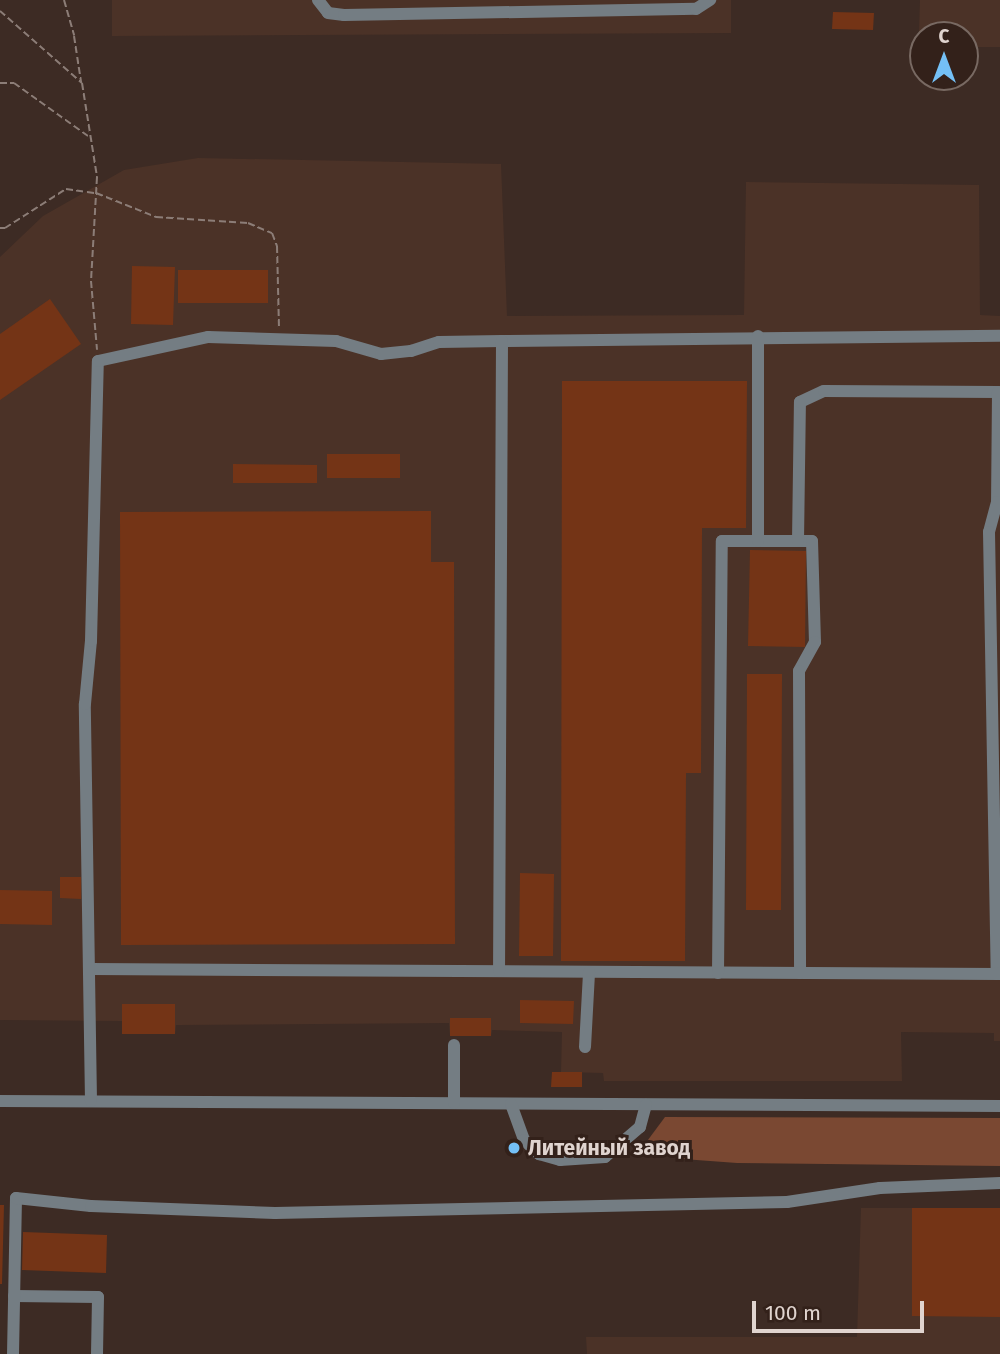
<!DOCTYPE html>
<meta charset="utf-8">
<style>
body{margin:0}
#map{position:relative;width:1000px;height:1354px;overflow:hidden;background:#3d2b24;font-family:"Fira Sans",sans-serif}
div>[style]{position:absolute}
.built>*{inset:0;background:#4b3227}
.green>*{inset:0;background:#7a4832}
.building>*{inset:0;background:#743416}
.path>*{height:2px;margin-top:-1px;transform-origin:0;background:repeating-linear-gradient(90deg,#8c7d77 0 7px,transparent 0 10.5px)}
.minor>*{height:12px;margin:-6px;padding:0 6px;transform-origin:6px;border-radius:6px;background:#747d83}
.dots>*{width:19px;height:19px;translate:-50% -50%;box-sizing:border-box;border:4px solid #33211a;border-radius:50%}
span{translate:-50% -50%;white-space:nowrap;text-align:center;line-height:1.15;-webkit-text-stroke:6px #33211a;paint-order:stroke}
.poi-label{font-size:21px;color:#e0d4cf;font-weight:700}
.left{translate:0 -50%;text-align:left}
.north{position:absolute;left:909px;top:21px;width:70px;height:70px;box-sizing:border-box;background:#33211a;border:2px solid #786962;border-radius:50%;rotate:0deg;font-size:19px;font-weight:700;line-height:28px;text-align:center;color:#e0d4cf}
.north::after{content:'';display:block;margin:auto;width:24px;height:32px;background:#74c0f6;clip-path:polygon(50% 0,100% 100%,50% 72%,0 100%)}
.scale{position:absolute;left:752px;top:1301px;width:172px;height:32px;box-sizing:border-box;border:4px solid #e0d4cf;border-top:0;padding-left:9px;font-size:21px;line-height:24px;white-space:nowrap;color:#e0d4cf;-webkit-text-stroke:5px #33211a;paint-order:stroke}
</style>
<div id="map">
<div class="built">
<div style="clip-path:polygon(112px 0,731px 0,731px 33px,112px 36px)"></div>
<div style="clip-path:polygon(920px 0,1000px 0,1000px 47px,965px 47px,965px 35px,919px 32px)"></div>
<div style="clip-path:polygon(198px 158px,501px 164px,507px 316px,744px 315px,746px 182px,979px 185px,980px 315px,1000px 316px,1000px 1041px,994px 1041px,994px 1033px,901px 1032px,902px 1081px,604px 1081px,603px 1073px,561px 1072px,562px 1032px,492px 1030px,491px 1036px,450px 1036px,449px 1023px,176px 1025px,175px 1034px,122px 1034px,122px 1021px,0 1020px,0 257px,43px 216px,124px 170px)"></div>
<div style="clip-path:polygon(861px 1208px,1000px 1208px,1000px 1354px,587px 1354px,586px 1337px,857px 1337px)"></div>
</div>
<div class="green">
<div style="clip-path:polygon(665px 1117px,1000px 1118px,1000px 1166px,737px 1163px,683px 1159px,642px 1148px)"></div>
</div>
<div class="building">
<div style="clip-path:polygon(833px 12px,874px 13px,873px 30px,832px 29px)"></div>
<div style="clip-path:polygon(132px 266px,175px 267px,173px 325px,131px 324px)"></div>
<div style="clip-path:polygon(178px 270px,268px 270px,268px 303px,178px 303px)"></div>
<div style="clip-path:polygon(50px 299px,81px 344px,0 400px,0 334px)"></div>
<div style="clip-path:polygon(562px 381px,747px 381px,746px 528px,702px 528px,701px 773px,686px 773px,685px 961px,561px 961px)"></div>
<div style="clip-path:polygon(327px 454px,400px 454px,400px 478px,327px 478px)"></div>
<div style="clip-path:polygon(233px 464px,317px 465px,317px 483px,233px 483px)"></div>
<div style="clip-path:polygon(431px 511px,431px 562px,454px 562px,455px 944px,121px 945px,120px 512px)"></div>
<div style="clip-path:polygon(750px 550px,806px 551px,805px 647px,748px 646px)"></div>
<div style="clip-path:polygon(747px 674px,782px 674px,781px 910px,746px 910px)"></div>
<div style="clip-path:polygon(520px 873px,554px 874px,553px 956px,519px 956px)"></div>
<div style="clip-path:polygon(60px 877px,81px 877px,81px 899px,60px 898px)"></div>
<div style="clip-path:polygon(0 890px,52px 891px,52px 925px,0 924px)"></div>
<div style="clip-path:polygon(520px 1000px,574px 1001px,573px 1024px,520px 1023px)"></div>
<div style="clip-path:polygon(122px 1004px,175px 1004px,175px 1034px,122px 1034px)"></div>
<div style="clip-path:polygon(450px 1018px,491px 1018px,491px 1036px,450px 1036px)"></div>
<div style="clip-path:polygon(552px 1072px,582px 1072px,582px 1087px,551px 1087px)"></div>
<div style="clip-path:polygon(0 1205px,4px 1205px,2px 1284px,0 1284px)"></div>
<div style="clip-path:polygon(912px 1208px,1000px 1208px,1000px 1317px,912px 1316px)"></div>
<div style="clip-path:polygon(23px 1232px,107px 1235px,106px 1273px,22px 1270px)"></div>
</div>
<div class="path">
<div style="left:64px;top:0;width:37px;rotate:74deg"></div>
<div style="left:74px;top:36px;width:47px;rotate:81.3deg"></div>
<div style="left:0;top:11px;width:109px;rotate:41.3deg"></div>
<div style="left:82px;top:83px;width:95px;rotate:80.9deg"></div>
<div style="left:97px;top:177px;width:104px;rotate:93.3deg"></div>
<div style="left:91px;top:281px;width:69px;rotate:85deg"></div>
<div style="left:0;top:83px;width:14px"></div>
<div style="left:14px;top:83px;width:91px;rotate:35.6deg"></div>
<div style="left:0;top:228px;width:5px"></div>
<div style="left:5px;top:228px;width:72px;rotate:-32.6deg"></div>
<div style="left:66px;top:189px;width:30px;rotate:8deg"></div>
<div style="left:96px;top:193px;width:65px;rotate:21.8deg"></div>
<div style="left:156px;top:217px;width:92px;rotate:3.7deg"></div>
<div style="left:248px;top:223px;width:26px;rotate:23deg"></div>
<div style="left:272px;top:233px;width:14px;rotate:69deg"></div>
<div style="left:277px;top:246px;width:82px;rotate:88.6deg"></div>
</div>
<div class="minor">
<div style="left:318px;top:0;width:16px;rotate:52deg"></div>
<div style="left:328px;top:13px;width:16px;rotate:7deg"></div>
<div style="left:344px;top:15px;width:352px;rotate:-1deg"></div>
<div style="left:696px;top:9px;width:17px;rotate:-33deg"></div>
<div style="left:502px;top:341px;width:498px;rotate:-0.6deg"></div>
<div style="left:758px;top:541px;width:54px"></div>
<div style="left:812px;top:541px;width:101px;rotate:88.3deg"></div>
<div style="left:815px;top:642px;width:33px;rotate:119deg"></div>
<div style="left:799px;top:671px;width:302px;rotate:89.8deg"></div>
<div style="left:798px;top:541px;width:139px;rotate:-89.2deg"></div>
<div style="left:800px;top:402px;width:26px;rotate:-25deg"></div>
<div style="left:824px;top:391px;width:174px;rotate:0.3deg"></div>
<div style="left:998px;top:392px;width:110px;rotate:90.5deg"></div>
<div style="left:997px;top:502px;width:31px;rotate:105deg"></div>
<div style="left:989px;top:532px;width:442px;rotate:89deg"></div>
<div style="left:91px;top:969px;width:909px;rotate:0.32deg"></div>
<div style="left:718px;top:973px;width:432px;rotate:-89.5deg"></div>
<div style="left:722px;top:541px;width:36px"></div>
<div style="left:758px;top:541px;width:205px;rotate:-90deg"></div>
<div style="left:585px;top:1047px;width:75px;rotate:-86.9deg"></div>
<div style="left:0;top:1101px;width:1000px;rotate:0.29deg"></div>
<div style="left:91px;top:1101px;width:397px;rotate:-90.9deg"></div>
<div style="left:85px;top:704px;width:63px;rotate:-84.6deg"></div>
<div style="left:91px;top:641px;width:280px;rotate:-88.6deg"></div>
<div style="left:98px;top:361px;width:113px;rotate:-12.3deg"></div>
<div style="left:208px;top:337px;width:128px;rotate:1.8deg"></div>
<div style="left:336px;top:341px;width:47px;rotate:16.1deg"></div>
<div style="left:381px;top:354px;width:30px;rotate:-6deg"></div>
<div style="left:411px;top:351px;width:29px;rotate:-18deg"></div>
<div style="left:439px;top:342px;width:63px;rotate:-0.9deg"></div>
<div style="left:502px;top:341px;width:630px;rotate:90.27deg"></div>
<div style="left:454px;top:1103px;width:58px;rotate:-90deg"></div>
<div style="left:511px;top:1104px;width:38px;rotate:70deg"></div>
<div style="left:524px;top:1140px;width:21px;rotate:43deg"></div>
<div style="left:539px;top:1154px;width:22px;rotate:16deg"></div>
<div style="left:560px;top:1160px;width:45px;rotate:-3.8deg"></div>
<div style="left:605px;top:1157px;width:46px;rotate:-40.6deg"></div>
<div style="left:640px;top:1127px;width:23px;rotate:-75deg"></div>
<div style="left:14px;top:1296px;width:84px;rotate:0.7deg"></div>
<div style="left:98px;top:1297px;width:57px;rotate:91deg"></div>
<div style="left:13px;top:1354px;width:156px;rotate:-88.9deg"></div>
<div style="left:16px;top:1198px;width:75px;rotate:6.1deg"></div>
<div style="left:91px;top:1206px;width:184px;rotate:2.2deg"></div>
<div style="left:275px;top:1213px;width:512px;rotate:-1.23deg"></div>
<div style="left:787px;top:1202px;width:94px;rotate:-8.6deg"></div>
<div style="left:880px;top:1188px;width:120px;rotate:-2.4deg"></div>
</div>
<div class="dots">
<div style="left:514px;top:1148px;background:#74c0f6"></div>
</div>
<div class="poi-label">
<span class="left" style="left:528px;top:1148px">Литейный завод</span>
</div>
<div class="north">С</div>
<div class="scale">100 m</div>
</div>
